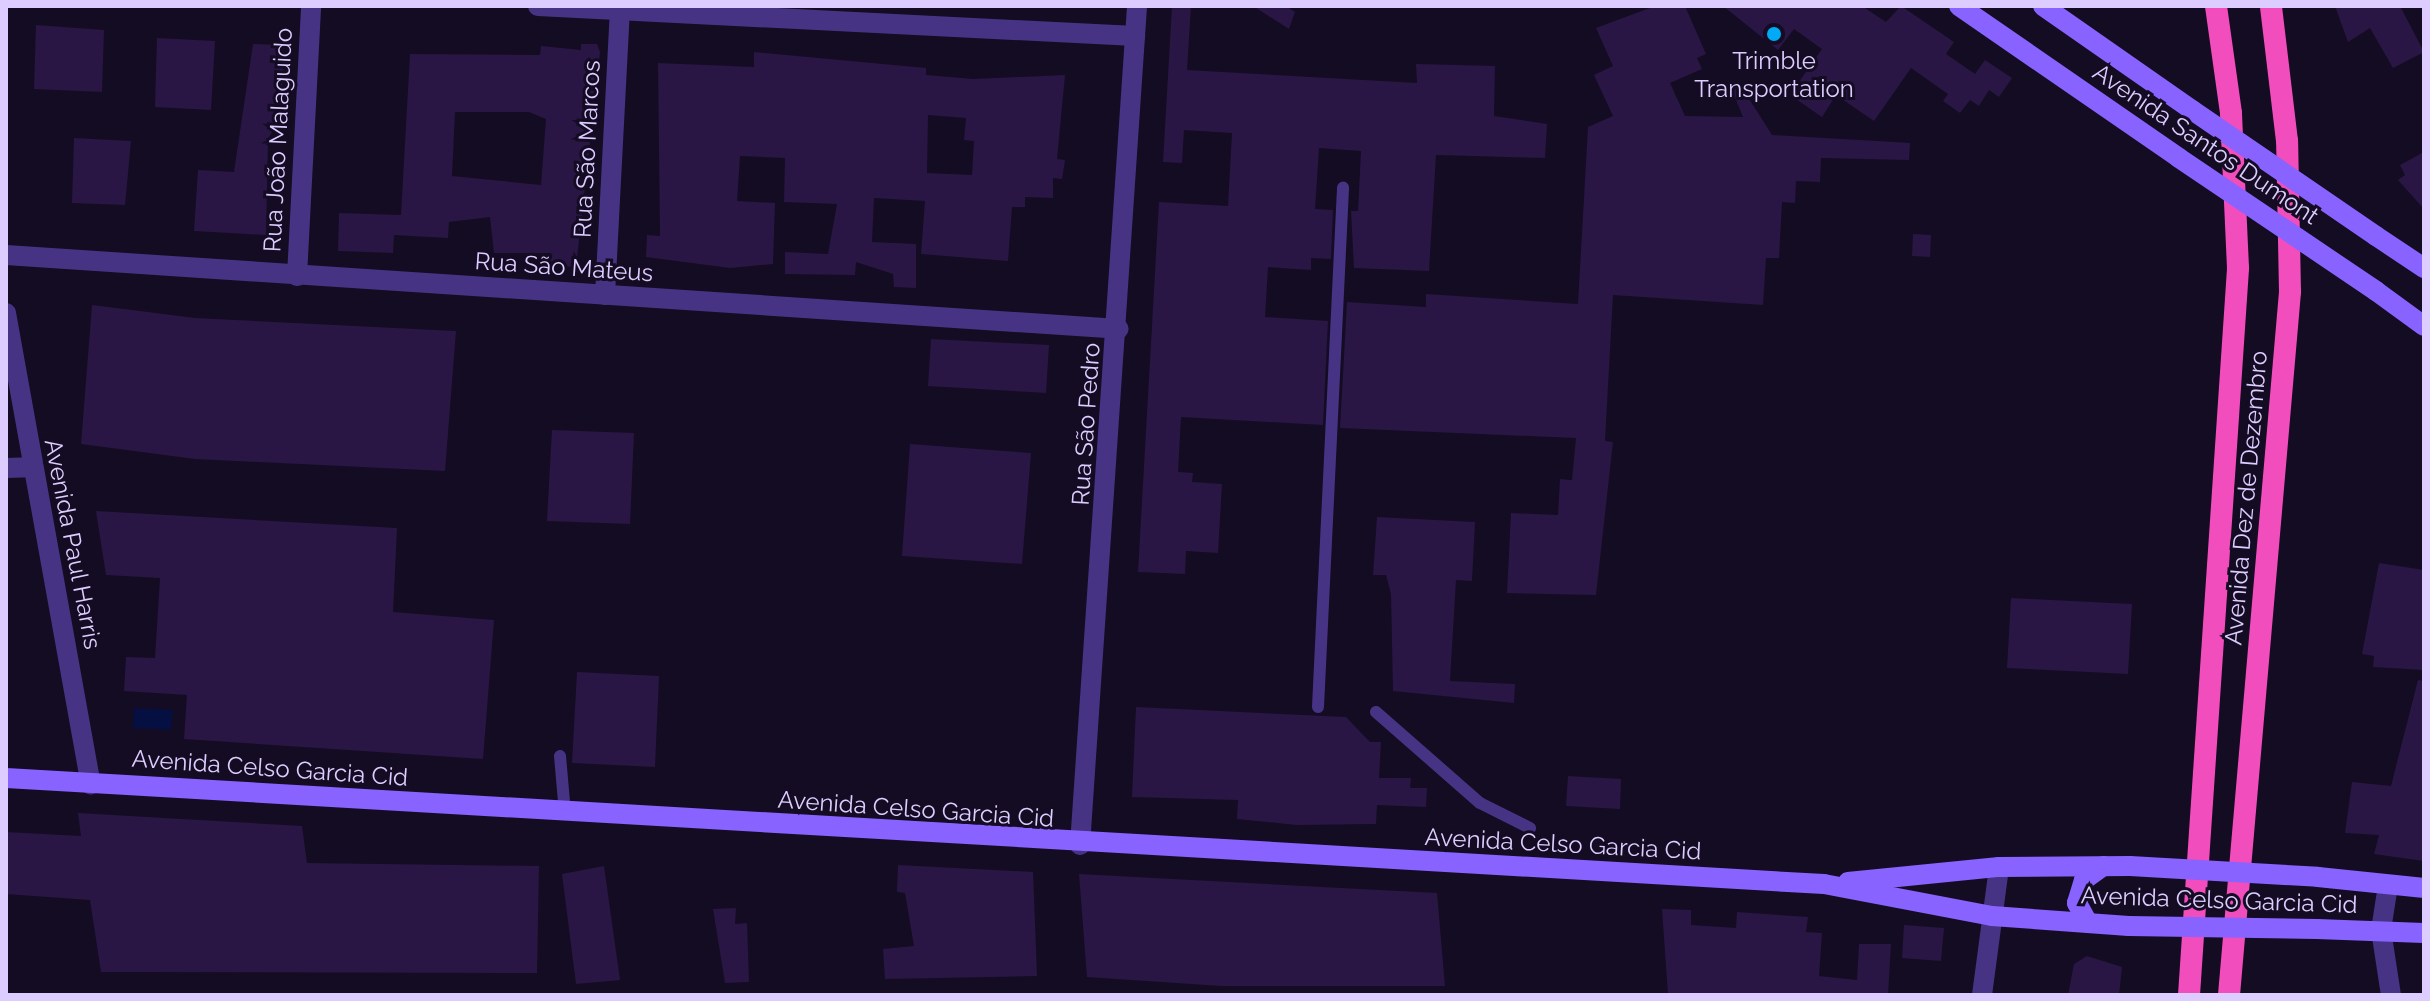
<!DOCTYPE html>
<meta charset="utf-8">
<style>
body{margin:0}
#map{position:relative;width:2430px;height:1001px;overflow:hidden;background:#140c22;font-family:Raleway,sans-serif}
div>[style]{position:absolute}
.water>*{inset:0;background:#060f41}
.building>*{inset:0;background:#291644}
.service>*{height:12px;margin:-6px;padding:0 6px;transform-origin:6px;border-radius:6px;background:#473384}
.minor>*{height:20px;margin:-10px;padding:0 10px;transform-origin:10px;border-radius:10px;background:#473384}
.tertiary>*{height:20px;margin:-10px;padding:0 10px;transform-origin:10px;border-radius:10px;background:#473384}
.secondary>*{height:20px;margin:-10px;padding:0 10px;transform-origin:10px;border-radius:10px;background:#8863ff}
.trunk>*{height:22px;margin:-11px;padding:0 11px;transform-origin:11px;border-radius:11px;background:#f14dbc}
.secondary-bridge>*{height:20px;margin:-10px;padding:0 10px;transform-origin:10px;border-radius:10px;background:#8863ff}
.dots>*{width:22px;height:22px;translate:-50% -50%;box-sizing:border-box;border:4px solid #140c22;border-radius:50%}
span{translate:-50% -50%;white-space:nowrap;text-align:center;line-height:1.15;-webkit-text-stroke:6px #140c22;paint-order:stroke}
.poi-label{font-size:24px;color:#dcf}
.street-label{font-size:24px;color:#dcf}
.frame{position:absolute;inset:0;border:8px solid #dcf;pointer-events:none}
</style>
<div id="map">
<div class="water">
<div style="clip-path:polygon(134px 708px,173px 710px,171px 730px,133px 728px)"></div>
</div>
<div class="building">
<div style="clip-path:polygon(1172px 6px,1191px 6px,1187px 70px,1417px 83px,1416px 64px,1495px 66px,1494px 116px,1547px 124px,1545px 158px,1436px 155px,1429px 271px,1354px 268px,1351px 211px,1358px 211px,1361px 151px,1319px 148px,1315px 209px,1333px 210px,1331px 259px,1311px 258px,1311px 270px,1268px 267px,1265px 317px,1328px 321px,1323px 425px,1181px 417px,1178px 472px,1193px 473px,1192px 482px,1222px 484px,1218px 553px,1186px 551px,1185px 574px,1138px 572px,1159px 202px,1228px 206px,1232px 133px,1184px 130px,1182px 163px,1163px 162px)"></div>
<div style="clip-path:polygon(1253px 6px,1286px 6px,1295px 12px,1289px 29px)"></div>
<div style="clip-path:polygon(1655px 6px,1685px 6px,1706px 54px,1697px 58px,1702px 69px,1670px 83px,1685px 116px,1743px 117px,1732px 90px,1741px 86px,1772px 135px,1910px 143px,1909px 160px,1821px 158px,1820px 182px,1796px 181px,1795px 203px,1782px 202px,1779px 258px,1766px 258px,1763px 305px,1613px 295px,1605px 441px,1613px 442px,1596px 595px,1507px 593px,1511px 513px,1558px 515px,1560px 479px,1572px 480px,1576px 438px,1340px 428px,1347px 302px,1426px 307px,1426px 294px,1578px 304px,1588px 127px,1613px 116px,1594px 75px,1613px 66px,1596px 28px)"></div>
<div style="clip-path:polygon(1723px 6px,1862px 6px,1886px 22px,1901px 6px,1954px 42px,1946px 54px,1975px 74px,1985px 60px,2012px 78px,1999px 97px,1989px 90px,1979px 106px,1970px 100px,1960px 113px,1943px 101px,1948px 94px,1911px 68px,1874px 121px,1836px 95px,1822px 117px,1790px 95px,1822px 49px,1794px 29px,1778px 50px)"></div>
<div style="clip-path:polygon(2335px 6px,2400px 6px,2424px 52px,2393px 68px,2370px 28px,2348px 42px)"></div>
<div style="clip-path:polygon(36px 25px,104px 30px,102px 92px,34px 89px)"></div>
<div style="clip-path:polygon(157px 38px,215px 41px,211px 110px,155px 107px)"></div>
<div style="clip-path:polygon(253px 44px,281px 45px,283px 69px,280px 118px,268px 139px,266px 235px,194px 231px,198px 170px,234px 172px)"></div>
<div style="clip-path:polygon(evenodd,581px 44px,597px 44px,600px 52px,576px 267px,550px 266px,551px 253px,494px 253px,490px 217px,449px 222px,448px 238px,394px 235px,393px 253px,338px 251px,339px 213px,401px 215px,410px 54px,540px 55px,541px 46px,581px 50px,581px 44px,455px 112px,529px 112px,546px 119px,541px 185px,452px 176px,455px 112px)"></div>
<div style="clip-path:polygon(evenodd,754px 52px,926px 68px,926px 75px,973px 79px,1065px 75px,1057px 159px,1065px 160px,1062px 179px,1053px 178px,1053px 198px,1025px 197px,1025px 207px,1012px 207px,1008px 261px,921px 254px,925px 201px,874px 198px,872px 242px,916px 244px,916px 288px,894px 287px,893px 274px,856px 262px,855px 275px,785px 274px,785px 252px,828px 254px,837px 204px,784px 202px,785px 158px,740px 156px,737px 201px,775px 203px,773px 264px,730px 268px,646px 257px,647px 235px,660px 236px,658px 63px,754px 67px,754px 52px,928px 115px,966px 118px,964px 140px,974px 141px,972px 175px,927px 173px,928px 115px)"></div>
<div style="clip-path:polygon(74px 138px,131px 141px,125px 205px,72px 203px)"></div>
<div style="clip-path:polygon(2424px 152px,2424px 209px,2398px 180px,2405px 175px,2400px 165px)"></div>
<div style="clip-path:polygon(1913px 234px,1931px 235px,1930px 257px,1912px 256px)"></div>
<div style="clip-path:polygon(92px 305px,195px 318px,456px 331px,445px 471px,195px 459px,81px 444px)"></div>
<div style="clip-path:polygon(931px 339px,1049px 345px,1046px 393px,928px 386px)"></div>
<div style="clip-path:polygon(552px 430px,634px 433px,630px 524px,547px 521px)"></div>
<div style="clip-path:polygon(910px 444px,1031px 453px,1022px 564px,902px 556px)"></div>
<div style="clip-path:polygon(96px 511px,397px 528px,393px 612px,494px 620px,483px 759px,184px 739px,187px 695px,124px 691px,126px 657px,155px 658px,160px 578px,106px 575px)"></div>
<div style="clip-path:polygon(1377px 517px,1475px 522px,1472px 581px,1456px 580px,1450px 681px,1515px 684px,1514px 703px,1393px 691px,1391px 594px,1386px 575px,1373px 575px)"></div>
<div style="clip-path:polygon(2379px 563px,2424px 570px,2424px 670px,2373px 667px,2374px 656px,2362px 654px)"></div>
<div style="clip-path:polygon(2011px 598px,2132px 604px,2128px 674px,2007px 668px)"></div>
<div style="clip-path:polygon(577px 672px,659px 676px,655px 767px,572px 763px)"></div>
<div style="clip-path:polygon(2418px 680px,2424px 681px,2424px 861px,2374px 854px,2379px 835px,2345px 833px,2352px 782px,2391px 786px)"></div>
<div style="clip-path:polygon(1136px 707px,1346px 717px,1370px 742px,1381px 742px,1379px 778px,1411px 778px,1410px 788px,1427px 788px,1426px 807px,1377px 805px,1376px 824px,1297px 825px,1237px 819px,1238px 800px,1132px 797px)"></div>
<div style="clip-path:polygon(1568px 776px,1621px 779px,1620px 809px,1566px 806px)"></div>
<div style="clip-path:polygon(78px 813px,302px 826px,307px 863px,539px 866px,537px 973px,101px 972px,90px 900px,6px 894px,6px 832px,81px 836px)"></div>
<div style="clip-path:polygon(898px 865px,1033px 872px,1037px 976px,885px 979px,883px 949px,914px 946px,905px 893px,897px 892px)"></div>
<div style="clip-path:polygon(604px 866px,620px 980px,576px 984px,562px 874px)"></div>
<div style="clip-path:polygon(1079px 874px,1437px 893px,1445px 986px,1221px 986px,1087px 977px)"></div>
<div style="clip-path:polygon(736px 908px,735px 924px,747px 923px,749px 982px,725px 983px,713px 909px)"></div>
<div style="clip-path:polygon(1662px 909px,1691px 910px,1691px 925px,1736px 928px,1737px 912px,1808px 917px,1806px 932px,1822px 933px,1819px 976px,1857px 980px,1859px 944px,1891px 944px,1888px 995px,1668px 995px)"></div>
<div style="clip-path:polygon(1904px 925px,1944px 928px,1941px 961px,1902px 958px)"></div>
<div style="clip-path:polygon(2087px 956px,2122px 967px,2119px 995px,2068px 995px,2074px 964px)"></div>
</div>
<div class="service">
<div style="left:1318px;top:707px;width:520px;rotate:-87.24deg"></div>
<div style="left:1376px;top:712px;width:138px;rotate:41.2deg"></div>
<div style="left:1480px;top:803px;width:56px;rotate:26.6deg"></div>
<div style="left:560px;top:756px;width:57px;rotate:85deg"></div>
</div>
<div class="minor">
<div style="left:538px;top:6px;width:598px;rotate:2.88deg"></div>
<div style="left:6px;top:255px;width:1115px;rotate:3.8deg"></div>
<div style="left:297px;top:276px;width:270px;rotate:-87deg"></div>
<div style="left:605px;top:295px;width:289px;rotate:-87deg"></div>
<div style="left:6px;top:468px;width:24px;rotate:-2deg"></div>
<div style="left:1982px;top:995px;width:129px;rotate:-82.4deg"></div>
</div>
<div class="tertiary">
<div style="left:6px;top:313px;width:479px;rotate:79.8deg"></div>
<div style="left:1080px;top:845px;width:841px;rotate:-86.11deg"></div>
<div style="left:2388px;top:885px;width:46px;rotate:98.8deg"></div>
<div style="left:2381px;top:930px;width:66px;rotate:81.3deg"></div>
</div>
<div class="secondary">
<div style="left:1959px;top:6px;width:267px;rotate:34.6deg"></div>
<div style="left:2043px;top:6px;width:182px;rotate:34.9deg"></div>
<div style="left:2376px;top:236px;width:58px;rotate:33.7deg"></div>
<div style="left:2376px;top:291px;width:59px;rotate:36.1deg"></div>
<div style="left:6px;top:778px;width:1821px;rotate:3.34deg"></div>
<div style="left:1824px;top:884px;width:171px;rotate:10.8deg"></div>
<div style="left:1992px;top:916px;width:137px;rotate:4.2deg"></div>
<div style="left:2318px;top:877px;width:107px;rotate:5.9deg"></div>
<div style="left:1848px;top:882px;width:152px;rotate:-5.7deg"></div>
<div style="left:1999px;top:867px;width:131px;rotate:-0.4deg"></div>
<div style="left:2088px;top:923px;width:23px;rotate:-119deg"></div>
<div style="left:2077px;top:903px;width:24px;rotate:-73deg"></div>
<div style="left:2084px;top:880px;width:24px;rotate:-36deg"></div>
<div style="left:2317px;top:929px;width:107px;rotate:2.1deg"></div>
</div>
<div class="trunk">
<div style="left:2189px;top:995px;width:729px;rotate:-86.14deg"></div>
<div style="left:2238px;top:268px;width:155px;rotate:-92.6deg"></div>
<div style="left:2231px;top:113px;width:108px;rotate:-98deg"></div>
<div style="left:2229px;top:995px;width:706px;rotate:-85.04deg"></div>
<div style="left:2290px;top:292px;width:151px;rotate:-91.1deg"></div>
<div style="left:2287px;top:141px;width:136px;rotate:-96.8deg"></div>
</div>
<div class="secondary-bridge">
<div style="left:2192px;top:110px;width:223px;rotate:34.4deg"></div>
<div style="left:2179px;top:158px;width:238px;rotate:34deg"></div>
<div style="left:2130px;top:866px;width:188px;rotate:3.3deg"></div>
<div style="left:2129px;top:926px;width:188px;rotate:0.9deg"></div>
</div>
<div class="dots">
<div style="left:1774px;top:34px;background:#00aaf7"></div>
</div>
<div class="poi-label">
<span style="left:1774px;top:75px">Trimble<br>Transportation</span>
</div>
<div class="street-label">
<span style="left:278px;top:140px;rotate:-87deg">Rua João Malaguido</span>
<span style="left:2206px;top:144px;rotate:34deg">Avenida Santos Dumont</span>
<span style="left:587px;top:149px;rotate:-87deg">Rua São Marcos</span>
<span style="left:564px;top:267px;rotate:4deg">Rua São Mateus</span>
<span style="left:1086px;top:424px;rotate:-86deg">Rua São Pedro</span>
<span style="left:2246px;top:498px;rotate:-85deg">Avenida Dez de Dezembro</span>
<span style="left:73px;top:544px;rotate:79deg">Avenida Paul Harris</span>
<span style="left:270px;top:768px;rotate:4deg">Avenida Celso Garcia Cid</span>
<span style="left:916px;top:809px;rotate:4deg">Avenida Celso Garcia Cid</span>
<span style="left:1563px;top:844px;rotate:3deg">Avenida Celso Garcia Cid</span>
<span style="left:2219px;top:900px;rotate:2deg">Avenida Celso Garcia Cid</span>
</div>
<div class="frame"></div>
</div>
